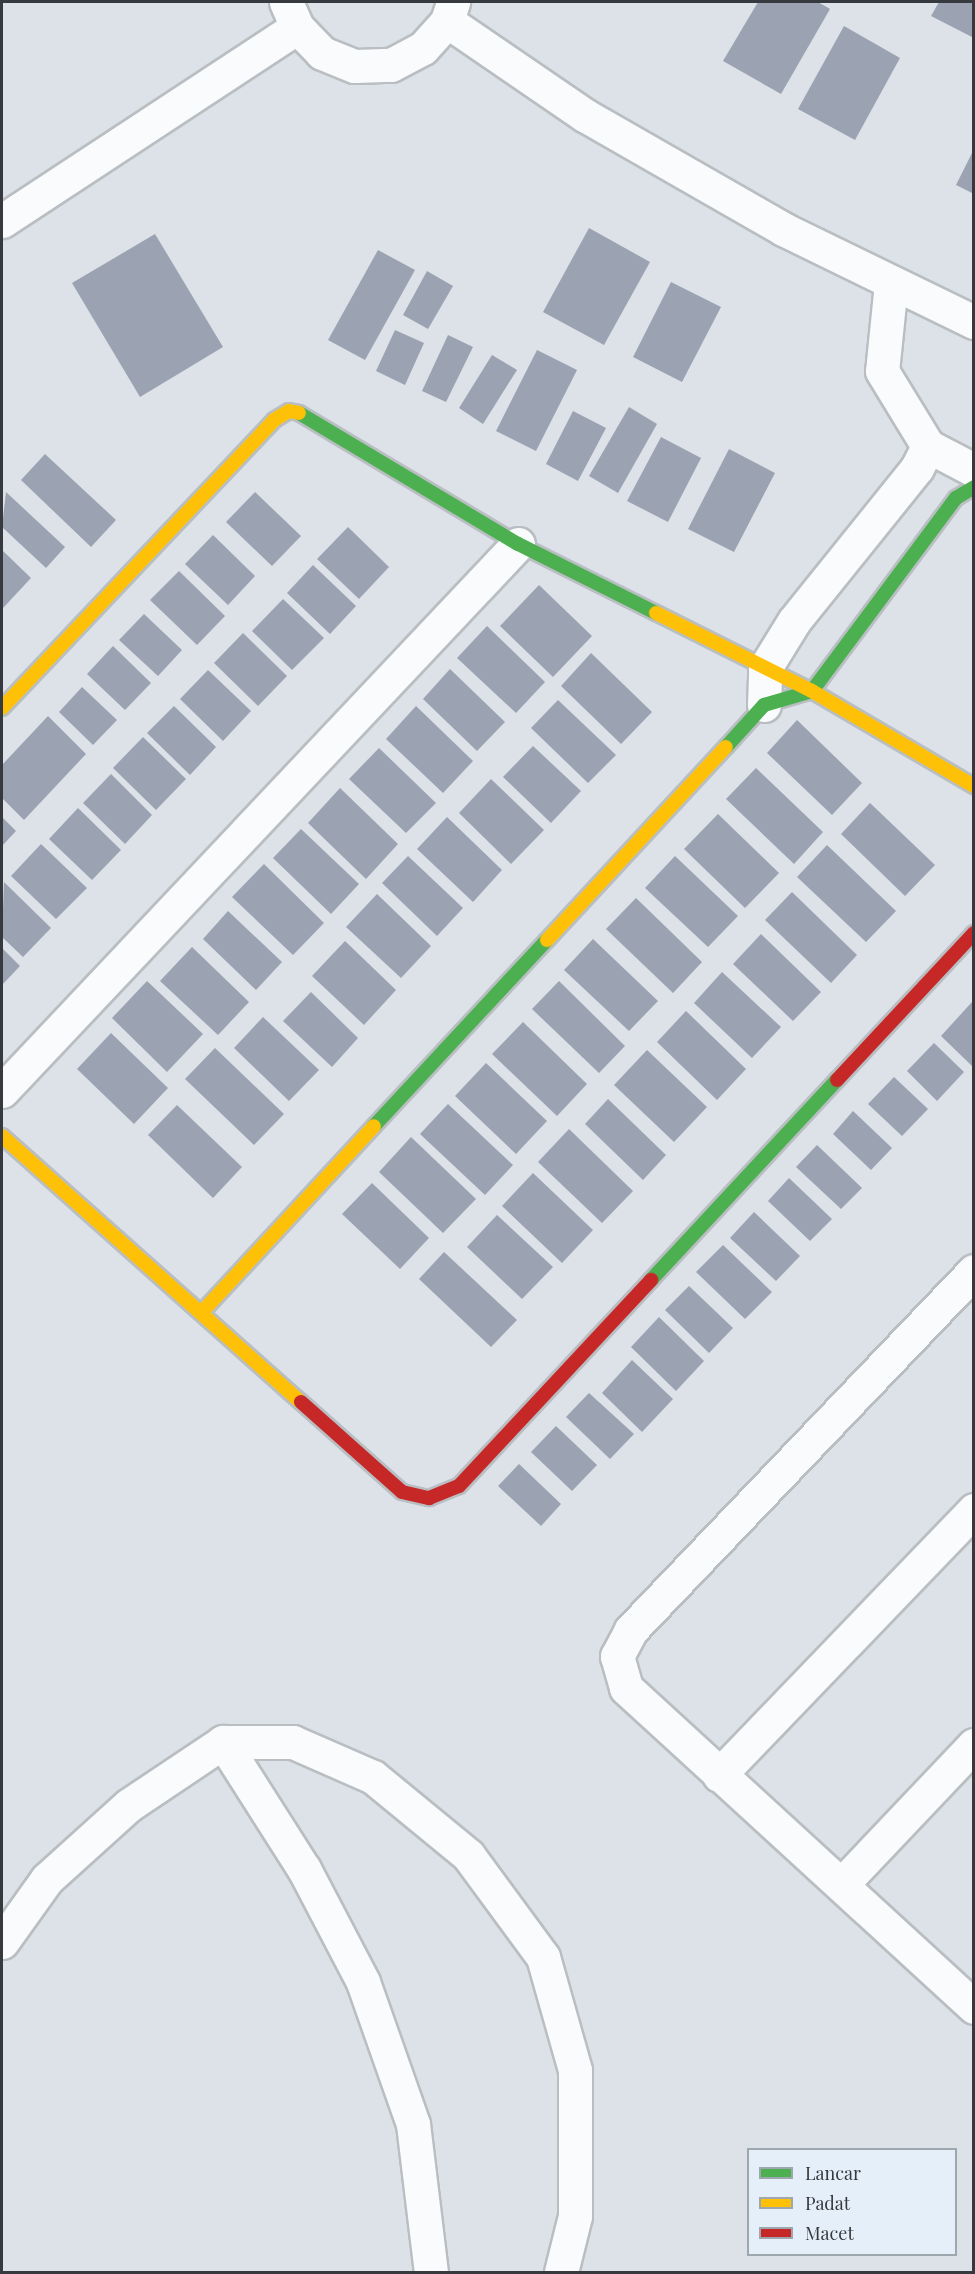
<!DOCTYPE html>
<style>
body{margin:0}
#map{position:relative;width:975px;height:2274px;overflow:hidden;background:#dce2e8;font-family:"Playfair Display",serif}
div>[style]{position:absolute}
.building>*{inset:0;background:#9ba2b2}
.roads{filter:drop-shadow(2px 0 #b9bec2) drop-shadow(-2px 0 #b9bec2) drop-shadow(0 2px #b9bec2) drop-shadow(0 -2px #b9bec2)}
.street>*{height:33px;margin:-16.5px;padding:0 16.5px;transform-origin:16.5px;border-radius:16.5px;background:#fafbfc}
.fast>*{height:14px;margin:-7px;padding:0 7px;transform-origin:7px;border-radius:7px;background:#4caf50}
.slow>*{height:14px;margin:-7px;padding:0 7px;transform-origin:7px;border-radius:7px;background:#ffc107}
.jam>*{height:14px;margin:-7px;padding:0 7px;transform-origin:7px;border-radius:7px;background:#c62828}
span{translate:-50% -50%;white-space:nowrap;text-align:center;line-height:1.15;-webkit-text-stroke:6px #e5eff9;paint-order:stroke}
.frame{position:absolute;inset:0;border:3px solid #363a3e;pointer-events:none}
.legend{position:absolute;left:747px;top:2148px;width:210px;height:108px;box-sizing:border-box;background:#e5eff9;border:2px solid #9fa7ae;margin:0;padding:8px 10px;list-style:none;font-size:18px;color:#363a3e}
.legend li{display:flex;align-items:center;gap:12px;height:30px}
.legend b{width:30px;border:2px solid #9fa7ae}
</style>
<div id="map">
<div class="building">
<div style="clip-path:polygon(758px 2px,818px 2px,830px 9px,781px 94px,723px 61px)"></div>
<div style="clip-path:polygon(939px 2px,974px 2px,974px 38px,931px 16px)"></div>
<div style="clip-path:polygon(844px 26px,900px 58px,855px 140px,798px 109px)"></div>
<div style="clip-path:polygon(974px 149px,974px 194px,956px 185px)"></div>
<div style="clip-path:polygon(589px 228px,650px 262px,604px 345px,543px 312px)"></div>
<div style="clip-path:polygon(155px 234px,223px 347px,140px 397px,72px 283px)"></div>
<div style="clip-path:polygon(378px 250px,415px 270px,365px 360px,328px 340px)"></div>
<div style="clip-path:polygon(427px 271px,453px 286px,428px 329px,403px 315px)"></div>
<div style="clip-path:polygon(671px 282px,721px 307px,682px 382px,633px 357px)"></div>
<div style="clip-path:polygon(395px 330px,424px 343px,405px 385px,376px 371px)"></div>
<div style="clip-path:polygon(448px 335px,473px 347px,446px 402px,422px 391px)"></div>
<div style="clip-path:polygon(537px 350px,577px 370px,536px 451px,496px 431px)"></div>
<div style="clip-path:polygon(492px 355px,517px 370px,483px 424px,459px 408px)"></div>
<div style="clip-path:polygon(629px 407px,657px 424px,618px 493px,589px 476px)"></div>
<div style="clip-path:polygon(573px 411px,606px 428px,578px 481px,546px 464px)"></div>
<div style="clip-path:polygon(661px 437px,701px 458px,668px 522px,627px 501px)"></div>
<div style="clip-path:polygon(729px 449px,775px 473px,734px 552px,688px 529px)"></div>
<div style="clip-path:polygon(45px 454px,116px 520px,91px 547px,21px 480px)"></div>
<div style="clip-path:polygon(6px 492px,65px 547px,46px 568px,2px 527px)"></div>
<div style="clip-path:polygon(255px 492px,301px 536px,272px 566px,226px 522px)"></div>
<div style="clip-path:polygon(348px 527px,389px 567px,359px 599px,317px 559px)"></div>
<div style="clip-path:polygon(213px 535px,255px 576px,228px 605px,185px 564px)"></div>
<div style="clip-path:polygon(2px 550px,31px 578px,3px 608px,2px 606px)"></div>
<div style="clip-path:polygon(313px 565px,356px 606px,330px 634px,287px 593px)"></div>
<div style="clip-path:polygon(179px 571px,225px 616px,197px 645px,150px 600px)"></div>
<div style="clip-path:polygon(539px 585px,592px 636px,553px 677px,500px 626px)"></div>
<div style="clip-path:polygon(283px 599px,324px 638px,292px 670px,252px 631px)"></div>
<div style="clip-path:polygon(144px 614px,182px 650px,158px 676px,119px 640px)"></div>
<div style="clip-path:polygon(487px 626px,545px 682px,516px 713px,457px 658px)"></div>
<div style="clip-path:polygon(243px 633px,287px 676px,258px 706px,214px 663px)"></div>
<div style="clip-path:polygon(113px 646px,151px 683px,125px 710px,87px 674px)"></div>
<div style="clip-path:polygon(591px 653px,652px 712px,621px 744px,561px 686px)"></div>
<div style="clip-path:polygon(450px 669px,505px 722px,477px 751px,423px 699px)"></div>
<div style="clip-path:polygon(208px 670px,251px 711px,223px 741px,180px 699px)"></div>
<div style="clip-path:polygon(82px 687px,117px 720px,93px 745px,59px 712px)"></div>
<div style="clip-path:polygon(558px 700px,616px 755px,588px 783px,531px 728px)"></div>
<div style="clip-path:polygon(174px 706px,216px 747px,190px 775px,147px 733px)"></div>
<div style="clip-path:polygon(416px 706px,473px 761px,443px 793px,386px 739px)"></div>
<div style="clip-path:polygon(48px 716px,86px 754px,24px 820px,2px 798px,2px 765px)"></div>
<div style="clip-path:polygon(797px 720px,862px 783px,832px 815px,767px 753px)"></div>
<div style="clip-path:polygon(143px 737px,186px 779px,156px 810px,113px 768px)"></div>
<div style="clip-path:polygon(533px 746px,581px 791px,551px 823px,503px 777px)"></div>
<div style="clip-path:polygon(379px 748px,436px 803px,406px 833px,349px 779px)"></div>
<div style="clip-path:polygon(756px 768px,823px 832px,794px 864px,726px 799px)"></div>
<div style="clip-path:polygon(111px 774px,152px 815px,125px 844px,83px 803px)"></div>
<div style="clip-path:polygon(491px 779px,544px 830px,511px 864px,459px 813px)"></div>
<div style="clip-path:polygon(340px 788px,398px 844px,366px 879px,308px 823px)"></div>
<div style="clip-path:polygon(870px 803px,935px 865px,905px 896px,841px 834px)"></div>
<div style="clip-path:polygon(78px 808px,121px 850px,92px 880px,49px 839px)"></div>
<div style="clip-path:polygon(718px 814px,779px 873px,745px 908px,684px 849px)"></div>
<div style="clip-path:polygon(2px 817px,16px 831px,2px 846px)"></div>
<div style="clip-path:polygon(447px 817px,502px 870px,473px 902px,417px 849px)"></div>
<div style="clip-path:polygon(301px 829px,359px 884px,331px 914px,273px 858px)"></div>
<div style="clip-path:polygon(41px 844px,87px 888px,56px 919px,11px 876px)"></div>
<div style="clip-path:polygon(827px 845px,896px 911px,866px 942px,797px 877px)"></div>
<div style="clip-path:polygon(408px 856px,463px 908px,437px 936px,382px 883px)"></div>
<div style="clip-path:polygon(675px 856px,738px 916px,708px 947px,645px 888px)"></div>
<div style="clip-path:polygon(264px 864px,324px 923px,293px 955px,232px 897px)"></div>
<div style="clip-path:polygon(4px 882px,51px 928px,23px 957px,2px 937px)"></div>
<div style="clip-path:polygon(792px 892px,857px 955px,831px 983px,765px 920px)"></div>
<div style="clip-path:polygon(377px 894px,431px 946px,401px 978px,346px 927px)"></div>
<div style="clip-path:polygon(636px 898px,702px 962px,673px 993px,606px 929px)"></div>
<div style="clip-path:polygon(228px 911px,282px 962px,256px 990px,203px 939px)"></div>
<div style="clip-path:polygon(761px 934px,821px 992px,793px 1021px,733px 964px)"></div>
<div style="clip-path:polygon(593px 939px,658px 1001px,629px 1031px,564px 970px)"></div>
<div style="clip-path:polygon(345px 941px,396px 990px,364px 1025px,312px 976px)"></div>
<div style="clip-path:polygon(192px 947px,249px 1002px,218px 1035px,160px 981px)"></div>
<div style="clip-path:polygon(2px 948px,20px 966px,2px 985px)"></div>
<div style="clip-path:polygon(722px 972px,781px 1027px,752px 1058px,694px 1003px)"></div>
<div style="clip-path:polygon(147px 981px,203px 1034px,167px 1072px,112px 1018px)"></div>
<div style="clip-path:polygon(559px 981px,625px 1046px,599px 1073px,532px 1009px)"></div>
<div style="clip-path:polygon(311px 992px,358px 1038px,332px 1067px,283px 1021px)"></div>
<div style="clip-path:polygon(972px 1002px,974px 1064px,972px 1066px,941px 1036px)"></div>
<div style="clip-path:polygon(686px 1011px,746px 1069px,717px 1100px,657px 1042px)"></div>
<div style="clip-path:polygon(263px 1017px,319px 1070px,289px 1101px,234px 1048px)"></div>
<div style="clip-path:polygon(523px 1022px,587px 1084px,557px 1116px,492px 1054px)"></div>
<div style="clip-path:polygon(111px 1033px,168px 1088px,134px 1124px,77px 1069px)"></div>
<div style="clip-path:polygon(934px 1043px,964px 1072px,937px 1101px,907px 1071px)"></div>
<div style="clip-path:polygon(215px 1048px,284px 1114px,254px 1145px,185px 1079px)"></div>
<div style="clip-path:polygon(647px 1050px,707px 1107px,674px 1142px,614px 1085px)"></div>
<div style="clip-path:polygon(486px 1063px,547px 1121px,516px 1154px,455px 1096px)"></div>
<div style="clip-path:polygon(894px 1077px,928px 1109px,902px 1136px,868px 1104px)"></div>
<div style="clip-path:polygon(608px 1099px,666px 1155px,643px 1180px,585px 1124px)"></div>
<div style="clip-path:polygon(448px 1104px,513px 1165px,485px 1195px,420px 1134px)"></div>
<div style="clip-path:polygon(177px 1105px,242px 1167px,213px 1198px,148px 1135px)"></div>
<div style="clip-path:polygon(853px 1111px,892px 1148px,871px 1170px,833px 1134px)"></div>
<div style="clip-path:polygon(569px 1129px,633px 1191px,602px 1223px,538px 1162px)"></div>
<div style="clip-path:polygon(411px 1137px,476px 1199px,443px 1233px,379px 1172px)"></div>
<div style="clip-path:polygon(817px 1145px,862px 1188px,841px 1209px,796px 1167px)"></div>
<div style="clip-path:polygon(533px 1173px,593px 1230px,562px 1263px,502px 1206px)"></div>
<div style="clip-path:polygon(789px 1178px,832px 1219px,810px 1241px,768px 1201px)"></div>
<div style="clip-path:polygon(372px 1183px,429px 1238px,400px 1269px,342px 1214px)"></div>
<div style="clip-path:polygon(754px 1212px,800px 1256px,776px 1281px,730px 1238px)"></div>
<div style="clip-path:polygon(497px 1215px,553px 1267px,522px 1299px,467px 1247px)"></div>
<div style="clip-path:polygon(723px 1245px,772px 1292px,745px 1319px,696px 1272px)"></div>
<div style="clip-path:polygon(444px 1252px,517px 1320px,491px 1347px,419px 1279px)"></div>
<div style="clip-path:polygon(689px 1286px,733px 1328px,709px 1353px,665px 1310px)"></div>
<div style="clip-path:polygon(659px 1317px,704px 1361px,676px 1391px,631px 1347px)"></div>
<div style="clip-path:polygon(632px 1360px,673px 1399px,642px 1432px,602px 1393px)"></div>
<div style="clip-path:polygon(589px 1393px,634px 1434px,610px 1459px,566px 1417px)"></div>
<div style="clip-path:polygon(556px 1426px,597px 1465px,572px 1491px,531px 1452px)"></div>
<div style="clip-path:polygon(519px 1464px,561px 1504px,541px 1526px,498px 1486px)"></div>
</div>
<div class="roads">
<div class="street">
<div style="left:286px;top:2px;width:27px;rotate:66deg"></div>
<div style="left:297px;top:27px;width:36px;rotate:46deg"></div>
<div style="left:322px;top:53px;width:35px;rotate:22deg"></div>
<div style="left:355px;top:66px;width:36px;rotate:-2deg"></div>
<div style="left:391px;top:65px;width:36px;rotate:-28deg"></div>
<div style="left:423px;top:48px;width:36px;rotate:-48deg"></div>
<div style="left:447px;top:21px;width:20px;rotate:-72deg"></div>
<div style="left:447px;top:21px;width:168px;rotate:34.4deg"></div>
<div style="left:586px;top:116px;width:227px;rotate:29.8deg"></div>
<div style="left:783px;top:229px;width:212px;rotate:26deg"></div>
<div style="left:2px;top:221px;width:353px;rotate:-33.3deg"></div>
<div style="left:891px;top:283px;width:88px;rotate:95.8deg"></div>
<div style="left:882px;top:371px;width:88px;rotate:58.5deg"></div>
<div style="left:928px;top:446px;width:52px;rotate:27.6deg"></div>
<div style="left:764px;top:705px;width:37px;rotate:-88deg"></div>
<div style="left:765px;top:668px;width:55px;rotate:-58.3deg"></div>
<div style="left:794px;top:621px;width:196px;rotate:-51.2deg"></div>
<div style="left:917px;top:468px;width:25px;rotate:-63deg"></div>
<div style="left:2px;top:1091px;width:752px;rotate:-46.67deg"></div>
<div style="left:974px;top:1271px;width:497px;rotate:133.7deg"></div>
<div style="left:631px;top:1630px;width:30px;rotate:118deg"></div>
<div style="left:617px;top:1656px;width:33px;rotate:74deg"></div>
<div style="left:626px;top:1688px;width:472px;rotate:42.5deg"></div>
<div style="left:223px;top:1742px;width:151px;rotate:57.5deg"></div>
<div style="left:304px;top:1869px;width:127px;rotate:62.4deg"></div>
<div style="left:363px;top:1982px;width:151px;rotate:70.6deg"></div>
<div style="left:413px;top:2124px;width:149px;rotate:83.1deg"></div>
<div style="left:719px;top:1775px;width:368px;rotate:-46.1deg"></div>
<div style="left:842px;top:1884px;width:192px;rotate:-46.5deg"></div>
<div style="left:2px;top:1942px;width:77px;rotate:-54.5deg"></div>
<div style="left:47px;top:1879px;width:110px;rotate:-42.1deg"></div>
<div style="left:129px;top:1805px;width:113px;rotate:-33.8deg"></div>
<div style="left:223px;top:1742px;width:70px"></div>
<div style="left:293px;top:1742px;width:87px;rotate:23.6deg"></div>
<div style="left:373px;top:1777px;width:123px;rotate:39.4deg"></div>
<div style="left:468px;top:1855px;width:127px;rotate:53.7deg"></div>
<div style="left:543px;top:1957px;width:117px;rotate:74.2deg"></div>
<div style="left:575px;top:2070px;width:146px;rotate:90deg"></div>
<div style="left:575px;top:2216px;width:58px;rotate:104deg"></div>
</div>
<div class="fast">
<div style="left:299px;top:413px;width:255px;rotate:30.9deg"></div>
<div style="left:518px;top:544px;width:154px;rotate:26.6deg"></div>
<div style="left:726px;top:747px;width:57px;rotate:-47.9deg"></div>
<div style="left:764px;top:705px;width:50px;rotate:-16.3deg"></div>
<div style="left:812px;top:691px;width:241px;rotate:-53.3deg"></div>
<div style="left:956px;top:498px;width:21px;rotate:-31deg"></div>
<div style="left:374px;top:1126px;width:254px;rotate:-47.1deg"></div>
<div style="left:651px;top:1280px;width:273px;rotate:-47.1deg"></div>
</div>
<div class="slow">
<div style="left:656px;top:613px;width:174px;rotate:26.6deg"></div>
<div style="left:812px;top:691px;width:188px;rotate:30.4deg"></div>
<div style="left:2px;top:708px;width:396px;rotate:-46.6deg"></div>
<div style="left:274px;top:420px;width:17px;rotate:-31deg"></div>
<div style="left:289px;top:411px;width:10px;rotate:11deg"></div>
<div style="left:547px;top:940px;width:263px;rotate:-47.2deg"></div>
<div style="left:2px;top:1136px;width:400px;rotate:41.7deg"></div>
<div style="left:202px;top:1312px;width:253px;rotate:-47.2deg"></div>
</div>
<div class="jam">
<div style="left:837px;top:1080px;width:201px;rotate:-47deg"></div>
<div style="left:301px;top:1402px;width:135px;rotate:41.7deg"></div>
<div style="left:402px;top:1492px;width:28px;rotate:13deg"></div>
<div style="left:429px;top:1498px;width:32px;rotate:-22deg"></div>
<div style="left:459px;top:1486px;width:282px;rotate:-47deg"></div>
</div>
</div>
<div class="frame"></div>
<ul class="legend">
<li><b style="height:8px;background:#4caf50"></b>Lancar</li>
<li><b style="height:8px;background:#ffc107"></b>Padat</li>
<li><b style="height:8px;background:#c62828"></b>Macet</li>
</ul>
</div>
